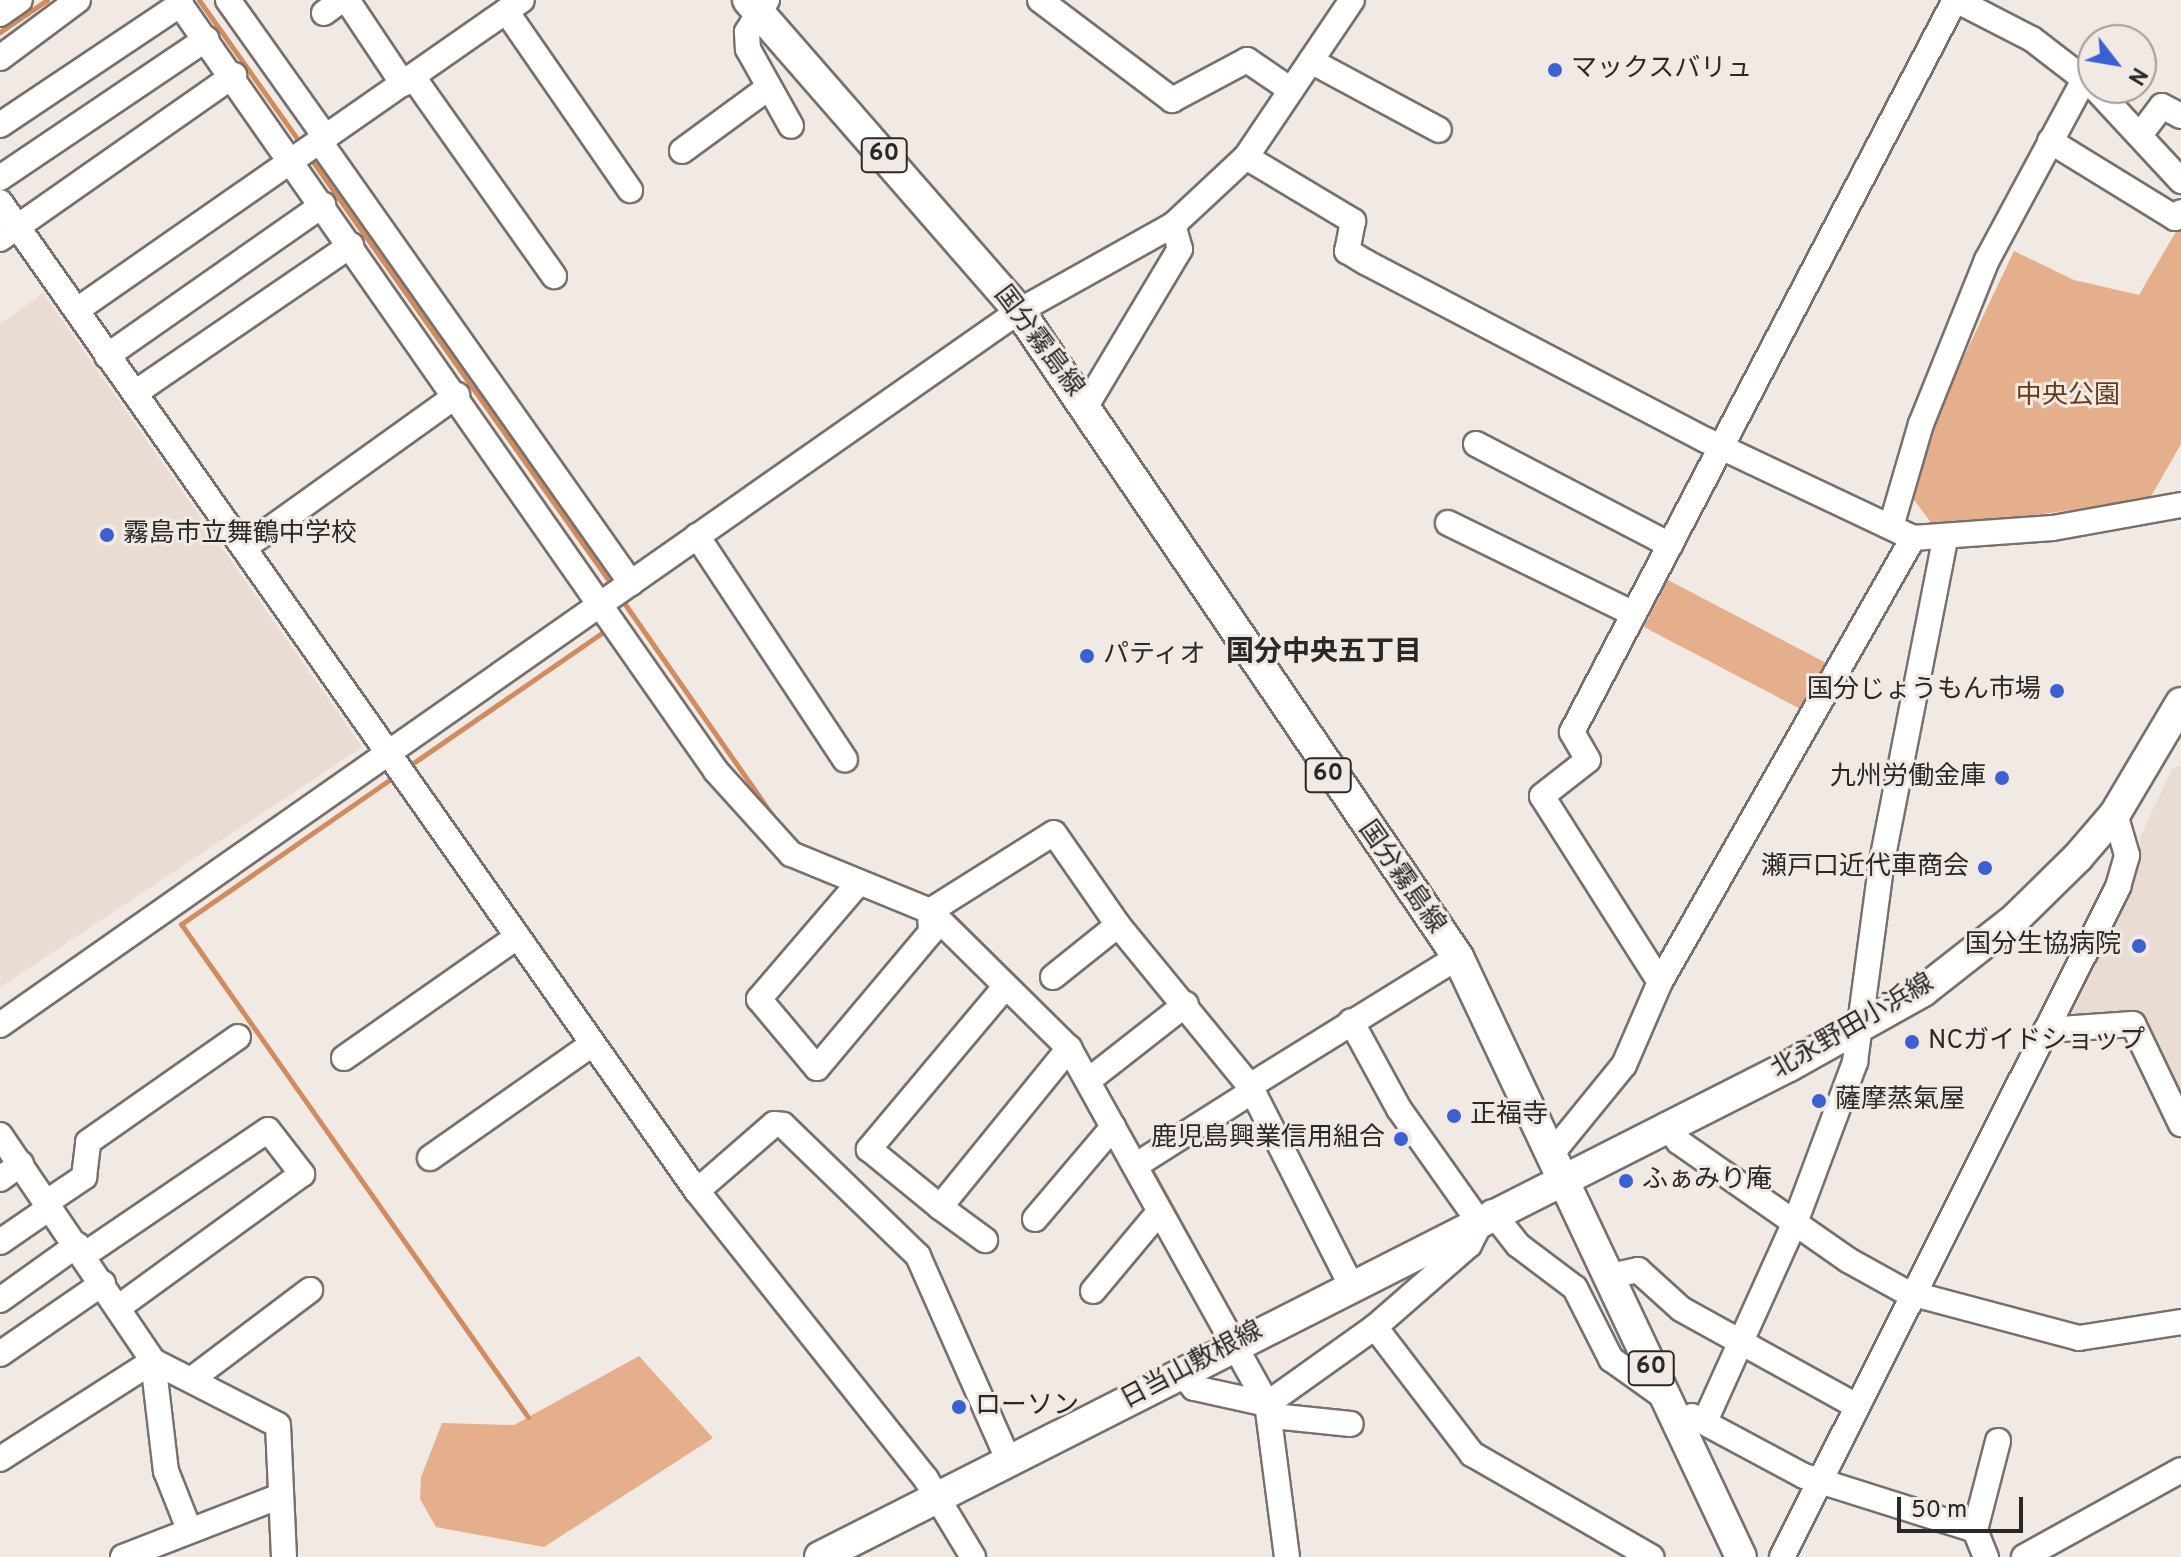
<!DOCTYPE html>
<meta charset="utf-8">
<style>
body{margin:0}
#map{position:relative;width:2181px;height:1557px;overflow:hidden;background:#f1e9e4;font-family:Overpass,"Noto Sans JP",sans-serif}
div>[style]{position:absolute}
.built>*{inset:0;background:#ebdcd3}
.green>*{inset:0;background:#e6af8c}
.stream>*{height:5px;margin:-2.5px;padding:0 2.5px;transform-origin:2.5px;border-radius:2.5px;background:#d18c5d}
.roads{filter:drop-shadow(2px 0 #77706c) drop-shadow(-2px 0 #77706c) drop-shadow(0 2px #77706c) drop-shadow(0 -2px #77706c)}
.minor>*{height:24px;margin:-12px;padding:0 12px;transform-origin:12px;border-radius:12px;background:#fff}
.major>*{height:30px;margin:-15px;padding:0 15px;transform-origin:15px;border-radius:15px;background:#fff}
.dots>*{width:22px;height:22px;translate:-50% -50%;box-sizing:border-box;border:4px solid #f1e9e4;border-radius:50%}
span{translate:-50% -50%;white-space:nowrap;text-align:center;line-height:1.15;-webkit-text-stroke:6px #f1e9e4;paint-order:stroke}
.shield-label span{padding:2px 6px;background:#f1e9e4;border:2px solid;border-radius:6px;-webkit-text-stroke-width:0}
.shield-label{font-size:24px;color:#2b2826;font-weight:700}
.poi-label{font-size:26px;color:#2b2826}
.left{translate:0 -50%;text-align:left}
.right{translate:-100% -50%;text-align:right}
.street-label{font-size:26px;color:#2b2826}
.park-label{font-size:26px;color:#683a17}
.neighbourhood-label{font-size:28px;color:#2b2826;font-weight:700}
.north{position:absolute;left:2077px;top:24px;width:80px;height:80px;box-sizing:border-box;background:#f1e9e4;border:2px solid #a29c98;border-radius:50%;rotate:121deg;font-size:22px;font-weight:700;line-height:32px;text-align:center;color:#2b2826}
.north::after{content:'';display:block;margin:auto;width:28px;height:36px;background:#3c60d1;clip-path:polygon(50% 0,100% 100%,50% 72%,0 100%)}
.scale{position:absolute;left:1897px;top:1497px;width:126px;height:36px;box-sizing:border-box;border:4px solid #2b2826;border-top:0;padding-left:10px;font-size:24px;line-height:28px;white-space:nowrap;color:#2b2826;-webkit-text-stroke:6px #f1e9e4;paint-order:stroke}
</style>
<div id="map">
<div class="built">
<div style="clip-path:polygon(43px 293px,362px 747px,0 987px,0 324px)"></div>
<div style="clip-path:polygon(2181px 765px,2181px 1100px,2134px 1021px,2054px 1029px,2136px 870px,2141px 835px,2172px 769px)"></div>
</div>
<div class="green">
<div style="clip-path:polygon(2181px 223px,2181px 444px,2149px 500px,1935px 528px,1903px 485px,2014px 251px,2074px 280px,2139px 295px)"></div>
<div style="clip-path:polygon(1668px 580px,1834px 667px,1810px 714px,1644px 627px)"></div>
<div style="clip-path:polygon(639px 1356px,713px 1438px,544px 1547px,436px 1527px,420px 1499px,421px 1477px,442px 1423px,514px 1425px)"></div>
</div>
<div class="stream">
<div style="left:199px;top:0;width:176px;rotate:54.7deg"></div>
<div style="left:0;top:32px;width:57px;rotate:-34.2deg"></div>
<div style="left:309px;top:156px;width:525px;rotate:54.77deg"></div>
<div style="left:620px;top:597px;width:274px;rotate:55.1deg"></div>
<div style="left:406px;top:768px;width:247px;rotate:-34.6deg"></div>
<div style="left:395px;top:776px;width:260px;rotate:145.3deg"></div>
<div style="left:181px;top:924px;width:603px;rotate:54.86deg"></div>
<div style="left:882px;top:879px;width:58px;rotate:21.3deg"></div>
<div style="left:946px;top:909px;width:166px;rotate:44.8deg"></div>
<div style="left:1118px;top:1112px;width:46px;rotate:60.1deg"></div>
<div style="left:1148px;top:1164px;width:98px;rotate:61.3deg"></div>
</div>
<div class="roads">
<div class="minor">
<div style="left:177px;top:0;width:941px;rotate:55.04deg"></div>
<div style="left:716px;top:771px;width:112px;rotate:47.9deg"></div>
<div style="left:791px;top:854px;width:150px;rotate:22.3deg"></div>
<div style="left:930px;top:911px;width:195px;rotate:44.6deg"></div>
<div style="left:1069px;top:1048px;width:407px;rotate:60.9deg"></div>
<div style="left:1267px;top:1404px;width:75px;rotate:-167.6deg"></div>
<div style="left:1194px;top:1388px;width:20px;rotate:-131deg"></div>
<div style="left:228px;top:0;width:169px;rotate:54.6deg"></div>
<div style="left:347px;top:0;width:101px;rotate:56.3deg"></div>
<div style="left:767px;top:0;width:38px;rotate:122deg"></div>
<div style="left:747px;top:32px;width:17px;rotate:87deg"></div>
<div style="left:748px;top:49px;width:88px;rotate:60.8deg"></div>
<div style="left:1040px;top:0;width:166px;rotate:37.1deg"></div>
<div style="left:1172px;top:100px;width:85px;rotate:-28.1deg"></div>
<div style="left:1247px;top:60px;width:53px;rotate:34.3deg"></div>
<div style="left:1956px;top:0;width:85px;rotate:27.2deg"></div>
<div style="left:2032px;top:39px;width:77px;rotate:37.6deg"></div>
<div style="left:506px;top:11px;width:218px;rotate:55.3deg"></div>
<div style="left:324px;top:13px;width:21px;rotate:-37deg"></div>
<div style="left:0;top:14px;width:24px;rotate:-35deg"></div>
<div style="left:0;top:58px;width:97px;rotate:-36.6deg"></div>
<div style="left:1311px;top:61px;width:145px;rotate:28.3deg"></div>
<div style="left:413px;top:77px;width:244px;rotate:54.7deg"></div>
<div style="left:2095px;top:88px;width:127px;rotate:47.2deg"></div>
<div style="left:0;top:125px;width:218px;rotate:-33.8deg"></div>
<div style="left:2140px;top:135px;width:36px;rotate:-53deg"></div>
<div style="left:2162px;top:106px;width:21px;rotate:28deg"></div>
<div style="left:2050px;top:141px;width:147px;rotate:31.6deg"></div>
<div style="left:2175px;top:218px;width:8px;rotate:-45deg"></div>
<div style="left:320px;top:142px;width:540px;rotate:54.81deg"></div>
<div style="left:682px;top:151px;width:107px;rotate:-36.2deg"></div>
<div style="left:1246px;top:157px;width:125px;rotate:30.9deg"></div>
<div style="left:1353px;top:221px;width:31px;rotate:101deg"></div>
<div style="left:1347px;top:251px;width:23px;rotate:31deg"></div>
<div style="left:1367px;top:263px;width:382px;rotate:27.6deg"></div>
<div style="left:1706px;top:440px;width:229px;rotate:25.3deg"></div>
<div style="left:1913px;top:538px;width:140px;rotate:-4.1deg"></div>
<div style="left:2053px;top:528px;width:130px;rotate:-10.2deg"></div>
<div style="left:0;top:178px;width:249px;rotate:-34deg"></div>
<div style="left:0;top:202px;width:1210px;rotate:54.83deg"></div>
<div style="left:697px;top:1191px;width:368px;rotate:51.5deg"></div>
<div style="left:926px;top:1479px;width:91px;rotate:58.9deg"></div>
<div style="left:0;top:239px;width:286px;rotate:-35deg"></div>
<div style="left:77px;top:310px;width:542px;rotate:-34.86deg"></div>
<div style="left:107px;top:356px;width:264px;rotate:-35deg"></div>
<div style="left:135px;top:393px;width:262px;rotate:-34.4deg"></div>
<div style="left:1086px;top:406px;width:183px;rotate:-59.1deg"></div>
<div style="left:1180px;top:249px;width:25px;rotate:-106deg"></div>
<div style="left:1476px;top:444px;width:219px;rotate:27.5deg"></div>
<div style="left:1448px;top:523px;width:207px;rotate:26.1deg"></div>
<div style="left:1892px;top:523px;width:103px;rotate:-73.7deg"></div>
<div style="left:1921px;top:424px;width:177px;rotate:-68.1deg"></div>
<div style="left:1987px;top:260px;width:207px;rotate:-61.7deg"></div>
<div style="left:697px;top:536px;width:268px;rotate:56.5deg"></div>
<div style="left:245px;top:547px;width:261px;rotate:-35.6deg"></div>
<div style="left:856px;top:886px;width:149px;rotate:130.6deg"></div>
<div style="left:759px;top:999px;width:90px;rotate:50deg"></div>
<div style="left:817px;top:1068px;width:177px;rotate:-50deg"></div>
<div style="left:931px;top:932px;width:21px;rotate:-93deg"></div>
<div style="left:930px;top:911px;width:146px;rotate:-32.2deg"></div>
<div style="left:1054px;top:833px;width:112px;rotate:55.2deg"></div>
<div style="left:1118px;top:925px;width:208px;rotate:50.7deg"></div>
<div style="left:1250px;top:1086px;width:223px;rotate:63.1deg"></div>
<div style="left:1053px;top:977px;width:83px;rotate:-38.7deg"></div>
<div style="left:1660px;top:982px;width:220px;rotate:-122.4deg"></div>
<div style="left:1542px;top:796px;width:58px;rotate:-38deg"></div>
<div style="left:1588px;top:760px;width:32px;rotate:-120deg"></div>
<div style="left:1572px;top:732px;width:826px;rotate:-62.38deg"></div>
<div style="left:1005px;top:987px;width:212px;rotate:130deg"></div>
<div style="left:869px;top:1149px;width:92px;rotate:39.2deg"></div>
<div style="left:940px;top:1207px;width:205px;rotate:-50.9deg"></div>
<div style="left:0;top:1025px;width:1244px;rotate:-35.02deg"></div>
<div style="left:1019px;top:311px;width:176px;rotate:-29.2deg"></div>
<div style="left:1173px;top:225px;width:100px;rotate:-43deg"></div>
<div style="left:1246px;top:157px;width:189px;rotate:-56deg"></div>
<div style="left:2046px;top:1030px;width:87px;rotate:-3.9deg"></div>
<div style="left:2133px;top:1024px;width:111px;rotate:64.4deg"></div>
<div style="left:344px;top:1058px;width:211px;rotate:-35deg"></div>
<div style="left:1089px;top:1080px;width:123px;rotate:-38.1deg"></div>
<div style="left:1250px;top:1086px;width:245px;rotate:-31.8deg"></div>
<div style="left:1666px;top:1125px;width:21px;rotate:53deg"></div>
<div style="left:1679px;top:1142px;width:206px;rotate:34.9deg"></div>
<div style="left:1848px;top:1260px;width:66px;rotate:28.9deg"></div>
<div style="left:1906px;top:1292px;width:179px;rotate:14.9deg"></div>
<div style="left:2079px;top:1338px;width:103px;rotate:-8.9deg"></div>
<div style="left:0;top:1135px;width:273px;rotate:55.9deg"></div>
<div style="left:153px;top:1361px;width:111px;rotate:83.3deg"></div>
<div style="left:166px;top:1471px;width:62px;rotate:68.4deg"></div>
<div style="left:1553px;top:1152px;width:112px;rotate:-50.8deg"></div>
<div style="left:1624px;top:1065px;width:90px;rotate:-66.6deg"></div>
<div style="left:1660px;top:982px;width:511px;rotate:-60.32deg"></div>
<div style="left:430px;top:1158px;width:198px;rotate:-35.1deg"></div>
<div style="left:1138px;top:1164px;width:136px;rotate:-32.4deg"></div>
<div style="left:0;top:1179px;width:26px;rotate:-36deg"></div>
<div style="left:697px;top:1191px;width:102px;rotate:-41deg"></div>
<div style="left:774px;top:1124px;width:9px;rotate:6deg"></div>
<div style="left:783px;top:1125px;width:188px;rotate:44.1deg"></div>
<div style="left:918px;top:1256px;width:224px;rotate:66.1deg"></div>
<div style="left:47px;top:1202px;width:45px;rotate:-34deg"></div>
<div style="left:84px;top:1177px;width:35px;rotate:-83deg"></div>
<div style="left:88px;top:1142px;width:183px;rotate:-35deg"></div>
<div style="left:940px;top:1207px;width:56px;rotate:36.3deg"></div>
<div style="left:1492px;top:1212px;width:42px;rotate:51.8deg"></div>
<div style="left:1518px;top:1245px;width:71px;rotate:37deg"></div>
<div style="left:1575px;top:1288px;width:80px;rotate:63.1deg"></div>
<div style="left:1611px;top:1359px;width:65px;rotate:35.6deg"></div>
<div style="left:1035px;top:1219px;width:121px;rotate:-49.7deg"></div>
<div style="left:0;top:1242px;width:62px;rotate:-34.5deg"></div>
<div style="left:84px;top:1255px;width:222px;rotate:-34.2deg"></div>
<div style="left:268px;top:1130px;width:56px;rotate:52.3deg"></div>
<div style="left:302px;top:1174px;width:225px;rotate:144deg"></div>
<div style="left:1610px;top:1276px;width:29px;rotate:-12deg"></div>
<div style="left:1638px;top:1270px;width:58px;rotate:42.2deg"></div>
<div style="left:1681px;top:1309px;width:199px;rotate:28.9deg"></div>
<div style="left:1093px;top:1291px;width:103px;rotate:-50.1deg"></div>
<div style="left:0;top:1300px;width:95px;rotate:-35.5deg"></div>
<div style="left:1375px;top:1327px;width:160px;rotate:52.6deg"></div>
<div style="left:1472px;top:1454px;width:207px;rotate:29.9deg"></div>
<div style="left:0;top:1354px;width:125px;rotate:-34.6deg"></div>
<div style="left:153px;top:1361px;width:140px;rotate:27.1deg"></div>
<div style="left:278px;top:1425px;width:132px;rotate:87.4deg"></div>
<div style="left:192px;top:1379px;width:148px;rotate:-37deg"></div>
<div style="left:1273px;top:1416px;width:78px;rotate:5.9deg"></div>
<div style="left:1692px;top:1416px;width:127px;rotate:28.2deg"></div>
<div style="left:1804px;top:1476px;width:179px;rotate:17.5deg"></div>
<div style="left:1975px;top:1530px;width:29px;rotate:68deg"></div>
<div style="left:1706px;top:1419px;width:218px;rotate:-65.7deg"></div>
<div style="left:1796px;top:1220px;width:169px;rotate:-69.5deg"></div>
<div style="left:1855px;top:1062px;width:198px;rotate:-82.4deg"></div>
<div style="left:1881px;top:866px;width:333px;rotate:-78.9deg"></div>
<div style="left:0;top:1459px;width:182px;rotate:-32.6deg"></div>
<div style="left:1975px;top:1530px;width:92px;rotate:-75.5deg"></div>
<div style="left:123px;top:1557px;width:166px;rotate:-21.2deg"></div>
<div style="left:1287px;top:1557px;width:154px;rotate:-97.4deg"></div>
<div style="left:1267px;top:1404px;width:133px;rotate:-35.5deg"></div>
<div style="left:1375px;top:1327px;width:125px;rotate:-41.1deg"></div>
<div style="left:1469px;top:1245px;width:16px;rotate:-63deg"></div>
<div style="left:1476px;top:1231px;width:12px;rotate:-85deg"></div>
<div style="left:1477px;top:1219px;width:135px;rotate:-125.3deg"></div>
<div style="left:1399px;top:1109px;width:100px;rotate:-118.6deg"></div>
<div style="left:1782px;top:1557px;width:750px;rotate:-63.37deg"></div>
<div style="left:2118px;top:887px;width:33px;rotate:-74deg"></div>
<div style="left:2127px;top:855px;width:43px;rotate:-106.3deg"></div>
<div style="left:2024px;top:1557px;width:179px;rotate:-29deg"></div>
</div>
<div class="major">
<div style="left:748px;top:0;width:413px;rotate:48.9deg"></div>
<div style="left:1019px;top:311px;width:781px;rotate:55.8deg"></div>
<div style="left:1458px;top:957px;width:663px;rotate:64.75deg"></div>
<div style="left:820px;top:1557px;width:1086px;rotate:-26.87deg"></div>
<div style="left:1789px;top:1066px;width:154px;rotate:-29.2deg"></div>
<div style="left:1923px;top:991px;width:118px;rotate:-38.1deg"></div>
<div style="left:2016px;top:918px;width:87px;rotate:-44.5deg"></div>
<div style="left:2078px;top:857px;width:57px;rotate:-49.3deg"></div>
<div style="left:2115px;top:814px;width:129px;rotate:-59.3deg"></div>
</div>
</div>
<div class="dots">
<div style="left:1555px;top:70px;background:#3c60d1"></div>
<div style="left:107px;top:535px;background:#3c60d1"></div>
<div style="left:1087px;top:656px;background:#3c60d1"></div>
<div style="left:2057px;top:691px;background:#3c60d1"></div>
<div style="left:2002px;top:778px;background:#3c60d1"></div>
<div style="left:1985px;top:868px;background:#3c60d1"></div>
<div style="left:2139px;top:946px;background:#3c60d1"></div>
<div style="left:1912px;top:1042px;background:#3c60d1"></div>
<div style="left:1819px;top:1101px;background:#3c60d1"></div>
<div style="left:1454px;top:1116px;background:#3c60d1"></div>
<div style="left:1401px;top:1139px;background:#3c60d1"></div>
<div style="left:1626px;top:1181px;background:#3c60d1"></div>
<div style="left:959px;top:1407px;background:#3c60d1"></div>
</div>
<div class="shield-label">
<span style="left:884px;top:155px">60</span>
<span style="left:1328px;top:775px">60</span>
<span style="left:1651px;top:1368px">60</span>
</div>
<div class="poi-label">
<span class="left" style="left:1571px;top:70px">マックスバリュ</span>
<span class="left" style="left:123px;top:535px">霧島市立舞鶴中学校</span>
<span class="left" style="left:1103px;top:656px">パティオ</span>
<span class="right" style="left:2041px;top:691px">国分じょうもん市場</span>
<span class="right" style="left:1986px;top:778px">九州労働金庫</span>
<span class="right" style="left:1969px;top:868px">瀬戸口近代車商会</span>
<span class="right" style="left:2121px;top:946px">国分生協病院</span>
<span class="left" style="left:1928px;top:1042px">NCガイドショップ</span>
<span class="left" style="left:1835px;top:1101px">薩摩蒸氣屋</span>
<span class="left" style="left:1470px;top:1116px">正福寺</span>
<span class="right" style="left:1385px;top:1139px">鹿児島興業信用組合</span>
<span class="left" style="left:1642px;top:1181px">ふぁみり庵</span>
<span class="left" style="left:975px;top:1407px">ローソン</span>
</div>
<div class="street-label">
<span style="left:1038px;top:342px;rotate:53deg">国分霧島線</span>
<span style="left:1401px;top:878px;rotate:55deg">国分霧島線</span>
<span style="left:1853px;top:1027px;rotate:-30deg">北永野田小浜線</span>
<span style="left:1192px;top:1366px;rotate:-28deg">日当山敷根線</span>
</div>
<div class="park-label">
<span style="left:2068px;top:397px">中央公園</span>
</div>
<div class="neighbourhood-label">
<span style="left:1324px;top:653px">国分中央五丁目</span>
</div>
<div class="north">N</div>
<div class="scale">50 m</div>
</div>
